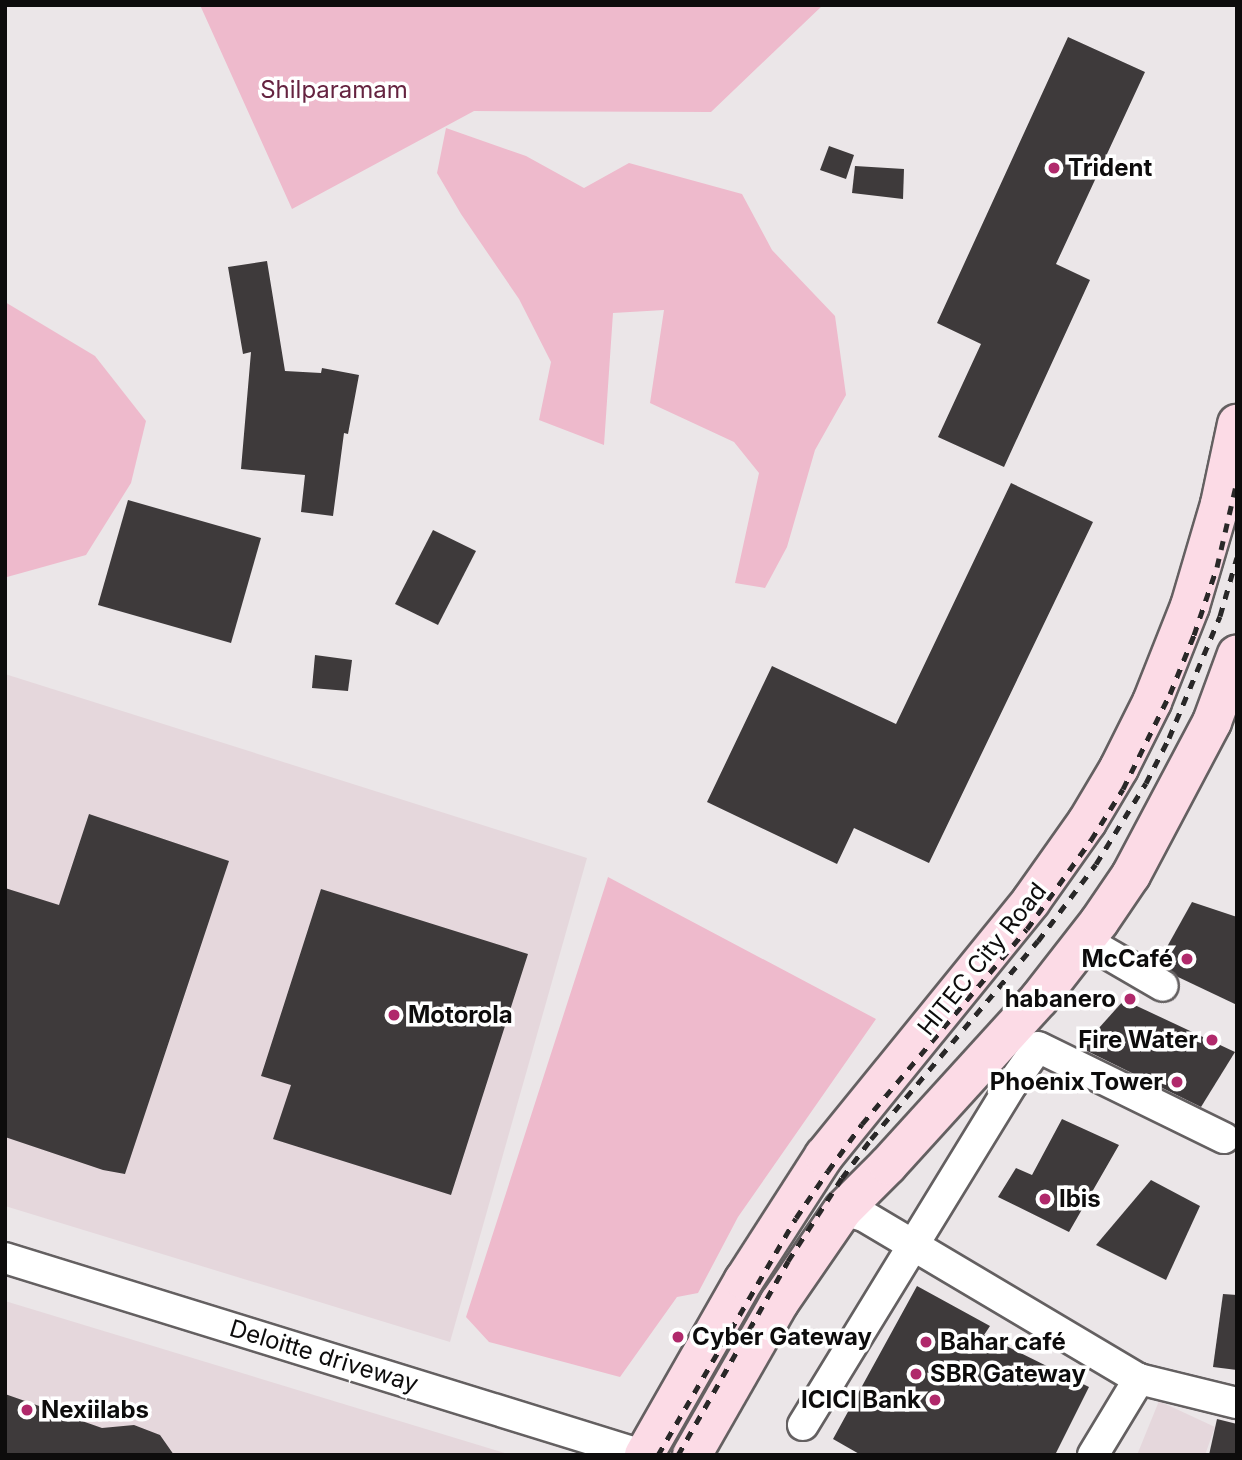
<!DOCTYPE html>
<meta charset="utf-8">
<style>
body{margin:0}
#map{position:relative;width:1242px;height:1460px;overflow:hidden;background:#ebe6e8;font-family:Inter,sans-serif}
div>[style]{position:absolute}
.built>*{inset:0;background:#e5d7dc}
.green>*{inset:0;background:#eebacc}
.building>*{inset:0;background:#3e3a3b}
.roads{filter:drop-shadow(2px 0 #646061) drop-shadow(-2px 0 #646061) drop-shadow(0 2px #646061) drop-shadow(0 -2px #646061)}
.minor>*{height:30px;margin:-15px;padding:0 15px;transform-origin:15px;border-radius:15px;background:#fff}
.major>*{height:38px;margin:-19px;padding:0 19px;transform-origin:19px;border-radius:19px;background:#fcdbe6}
.rail>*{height:5px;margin-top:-2.5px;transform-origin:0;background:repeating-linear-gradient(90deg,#292828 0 9px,transparent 0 18px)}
.dots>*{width:19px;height:19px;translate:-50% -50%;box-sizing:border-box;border:4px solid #fff;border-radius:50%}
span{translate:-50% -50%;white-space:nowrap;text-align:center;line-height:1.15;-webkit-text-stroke:7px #fff;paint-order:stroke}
.park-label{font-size:24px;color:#652340}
.poi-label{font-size:24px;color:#0d0c0c;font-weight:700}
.left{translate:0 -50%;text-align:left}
.right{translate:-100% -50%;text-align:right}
.street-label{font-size:24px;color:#0d0c0c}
.frame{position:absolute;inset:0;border:7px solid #0d0c0c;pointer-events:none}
</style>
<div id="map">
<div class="built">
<div style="clip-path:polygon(5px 674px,587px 858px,450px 1342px,5px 1206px)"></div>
<div style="clip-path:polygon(5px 1301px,508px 1454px,5px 1455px)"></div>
<div style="clip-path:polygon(1159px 1401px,1215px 1427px,1205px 1455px,1137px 1455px)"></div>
</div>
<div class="green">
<div style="clip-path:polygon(200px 5px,823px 5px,711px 112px,474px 111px,292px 209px)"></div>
<div style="clip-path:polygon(446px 128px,526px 156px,584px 188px,629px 163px,742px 194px,772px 250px,835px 316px,846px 395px,815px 450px,787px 547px,765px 588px,735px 583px,759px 473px,734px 442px,650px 403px,664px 310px,613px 313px,604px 445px,539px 420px,551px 362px,519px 299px,461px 214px,437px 173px)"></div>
<div style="clip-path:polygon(5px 302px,95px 356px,146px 421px,131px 483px,86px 555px,7px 577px)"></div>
<div style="clip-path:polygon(608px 877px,876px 1019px,738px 1217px,698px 1293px,677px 1297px,620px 1377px,489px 1342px,466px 1317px)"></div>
</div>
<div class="building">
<div style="clip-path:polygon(1068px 37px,1145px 72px,1056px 264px,1090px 280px,1004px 467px,938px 437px,981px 344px,937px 323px)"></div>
<div style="clip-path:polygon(829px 146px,854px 155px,846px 179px,820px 170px)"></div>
<div style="clip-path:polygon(855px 166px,904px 169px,903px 199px,852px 193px)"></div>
<div style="clip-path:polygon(267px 261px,285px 371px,321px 373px,322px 368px,359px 375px,348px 434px,344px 433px,333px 516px,301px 512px,305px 475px,241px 469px,251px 352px,243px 354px,228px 267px)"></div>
<div style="clip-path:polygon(1011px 483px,1093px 522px,929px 863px,854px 828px,837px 864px,707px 802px,772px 666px,896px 724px)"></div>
<div style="clip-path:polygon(128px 500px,261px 538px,231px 643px,98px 605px)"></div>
<div style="clip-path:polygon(433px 530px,476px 551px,438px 625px,395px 604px)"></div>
<div style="clip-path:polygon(315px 655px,352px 660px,348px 691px,312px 688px)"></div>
<div style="clip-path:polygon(89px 814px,229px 861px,125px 1174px,103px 1170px,5px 1137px,5px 888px,59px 905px)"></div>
<div style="clip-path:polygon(321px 889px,528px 954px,451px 1195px,273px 1139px,291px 1085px,261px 1076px)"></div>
<div style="clip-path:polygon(1192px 902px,1237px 917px,1237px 1005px,1178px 977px,1158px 963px)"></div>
<div style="clip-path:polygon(1124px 1000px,1235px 1052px,1201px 1107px,1081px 1048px)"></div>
<div style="clip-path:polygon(1062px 1119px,1119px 1145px,1069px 1232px,998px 1197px,1016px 1168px,1032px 1175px)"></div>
<div style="clip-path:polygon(1151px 1180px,1200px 1206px,1166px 1280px,1096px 1245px)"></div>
<div style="clip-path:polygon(917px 1286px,990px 1326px,984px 1335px,1089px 1387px,1055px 1455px,861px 1455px,833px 1439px)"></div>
<div style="clip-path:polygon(1223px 1294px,1237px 1295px,1237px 1370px,1213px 1367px)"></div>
<div style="clip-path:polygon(5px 1394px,102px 1428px,134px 1425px,160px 1435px,174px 1455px,5px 1455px)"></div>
<div style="clip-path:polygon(1217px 1419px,1237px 1424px,1237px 1455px,1209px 1455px)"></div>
</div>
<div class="roads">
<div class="minor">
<div style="left:1084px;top:940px;width:91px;rotate:30.2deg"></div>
<div style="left:843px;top:1210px;width:22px;rotate:16deg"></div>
<div style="left:864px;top:1216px;width:320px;rotate:30.7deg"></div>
<div style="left:1139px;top:1379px;width:101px;rotate:13.8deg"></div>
<div style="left:5px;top:1258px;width:667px;rotate:17.18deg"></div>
<div style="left:803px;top:1425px;width:400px;rotate:-58.5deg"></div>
<div style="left:1012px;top:1084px;width:45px;rotate:-54.9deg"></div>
<div style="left:1038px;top:1047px;width:207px;rotate:26.1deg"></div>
<div style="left:1093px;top:1455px;width:89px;rotate:-58.8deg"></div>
</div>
<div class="major">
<div style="left:644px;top:1455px;width:202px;rotate:-60.3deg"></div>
<div style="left:744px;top:1280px;width:148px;rotate:-57.2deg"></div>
<div style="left:824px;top:1156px;width:328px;rotate:-50.9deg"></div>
<div style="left:1031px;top:901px;width:97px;rotate:-54.7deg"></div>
<div style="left:1087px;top:822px;width:63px;rotate:-59.3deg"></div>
<div style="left:1119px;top:768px;width:74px;rotate:-63.4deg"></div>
<div style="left:1152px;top:702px;width:103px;rotate:-68.4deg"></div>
<div style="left:1190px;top:606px;width:106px;rotate:-73.6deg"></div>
<div style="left:1220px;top:504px;width:82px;rotate:-78deg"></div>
<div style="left:692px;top:1455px;width:175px;rotate:-60.2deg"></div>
<div style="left:779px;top:1303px;width:113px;rotate:-55.5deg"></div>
<div style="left:843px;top:1210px;width:64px;rotate:-45deg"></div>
<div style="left:888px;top:1165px;width:224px;rotate:-47.7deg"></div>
<div style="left:1039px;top:999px;width:98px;rotate:-52.1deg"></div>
<div style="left:1099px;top:922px;width:57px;rotate:-55.8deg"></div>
<div style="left:1131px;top:875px;width:173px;rotate:-62.1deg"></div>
<div style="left:1212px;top:722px;width:72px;rotate:-69.8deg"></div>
</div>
</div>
<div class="rail">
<div style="left:658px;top:1455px;width:274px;rotate:-59.8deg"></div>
<div style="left:796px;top:1218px;width:57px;rotate:-55.8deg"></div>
<div style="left:828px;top:1171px;width:58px;rotate:-54.1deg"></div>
<div style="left:862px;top:1124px;width:255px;rotate:-49.8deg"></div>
<div style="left:1027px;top:929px;width:110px;rotate:-54.3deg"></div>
<div style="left:1091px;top:840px;width:60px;rotate:-57.9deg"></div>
<div style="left:1123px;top:789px;width:106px;rotate:-63.7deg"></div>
<div style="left:1170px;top:694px;width:64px;rotate:-67.9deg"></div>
<div style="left:1194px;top:635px;width:72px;rotate:-71.3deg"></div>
<div style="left:1217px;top:567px;width:88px;rotate:-76.9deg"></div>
<div style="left:678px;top:1455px;width:223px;rotate:-60.4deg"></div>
<div style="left:788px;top:1261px;width:99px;rotate:-57deg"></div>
<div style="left:842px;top:1178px;width:49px;rotate:-53.4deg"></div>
<div style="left:871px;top:1139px;width:259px;rotate:-49.9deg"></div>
<div style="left:1038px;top:941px;width:96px;rotate:-53deg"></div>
<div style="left:1096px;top:864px;width:95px;rotate:-58.3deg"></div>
<div style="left:1146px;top:783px;width:51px;rotate:-62.9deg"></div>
<div style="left:1169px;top:738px;width:132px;rotate:-67.3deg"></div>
<div style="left:1220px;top:616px;width:61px;rotate:-73.9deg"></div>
</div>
<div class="dots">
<div style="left:1054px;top:168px;background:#b0296b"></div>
<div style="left:1187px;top:959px;background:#b0296b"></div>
<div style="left:1130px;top:999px;background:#b0296b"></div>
<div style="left:394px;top:1015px;background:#b0296b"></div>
<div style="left:1212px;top:1040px;background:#b0296b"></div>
<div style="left:1177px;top:1082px;background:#b0296b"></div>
<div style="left:1045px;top:1199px;background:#b0296b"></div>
<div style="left:678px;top:1337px;background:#b0296b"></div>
<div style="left:926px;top:1342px;background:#b0296b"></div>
<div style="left:916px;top:1374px;background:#b0296b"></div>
<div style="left:935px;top:1400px;background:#b0296b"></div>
<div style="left:27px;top:1410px;background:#b0296b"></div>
</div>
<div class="park-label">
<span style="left:334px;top:90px">Shilparamam</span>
</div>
<div class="poi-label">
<span class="left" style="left:1068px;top:168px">Trident</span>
<span class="right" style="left:1173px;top:959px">McCafé</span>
<span class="right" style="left:1116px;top:999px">habanero</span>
<span class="left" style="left:408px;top:1015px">Motorola</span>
<span class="right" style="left:1198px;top:1040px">Fire Water</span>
<span class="right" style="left:1163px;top:1082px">Phoenix Tower</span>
<span class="left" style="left:1059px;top:1199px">Ibis</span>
<span class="left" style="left:692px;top:1337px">Cyber Gateway</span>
<span class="left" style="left:940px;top:1342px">Bahar café</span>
<span class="left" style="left:930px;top:1374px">SBR Gateway</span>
<span class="right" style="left:921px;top:1400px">ICICI Bank</span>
<span class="left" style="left:41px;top:1410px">Nexiilabs</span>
</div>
<div class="street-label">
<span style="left:982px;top:959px;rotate:-51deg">HITEC City Road</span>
<span style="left:324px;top:1356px;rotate:17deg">Deloitte driveway</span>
</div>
<div class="frame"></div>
</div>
